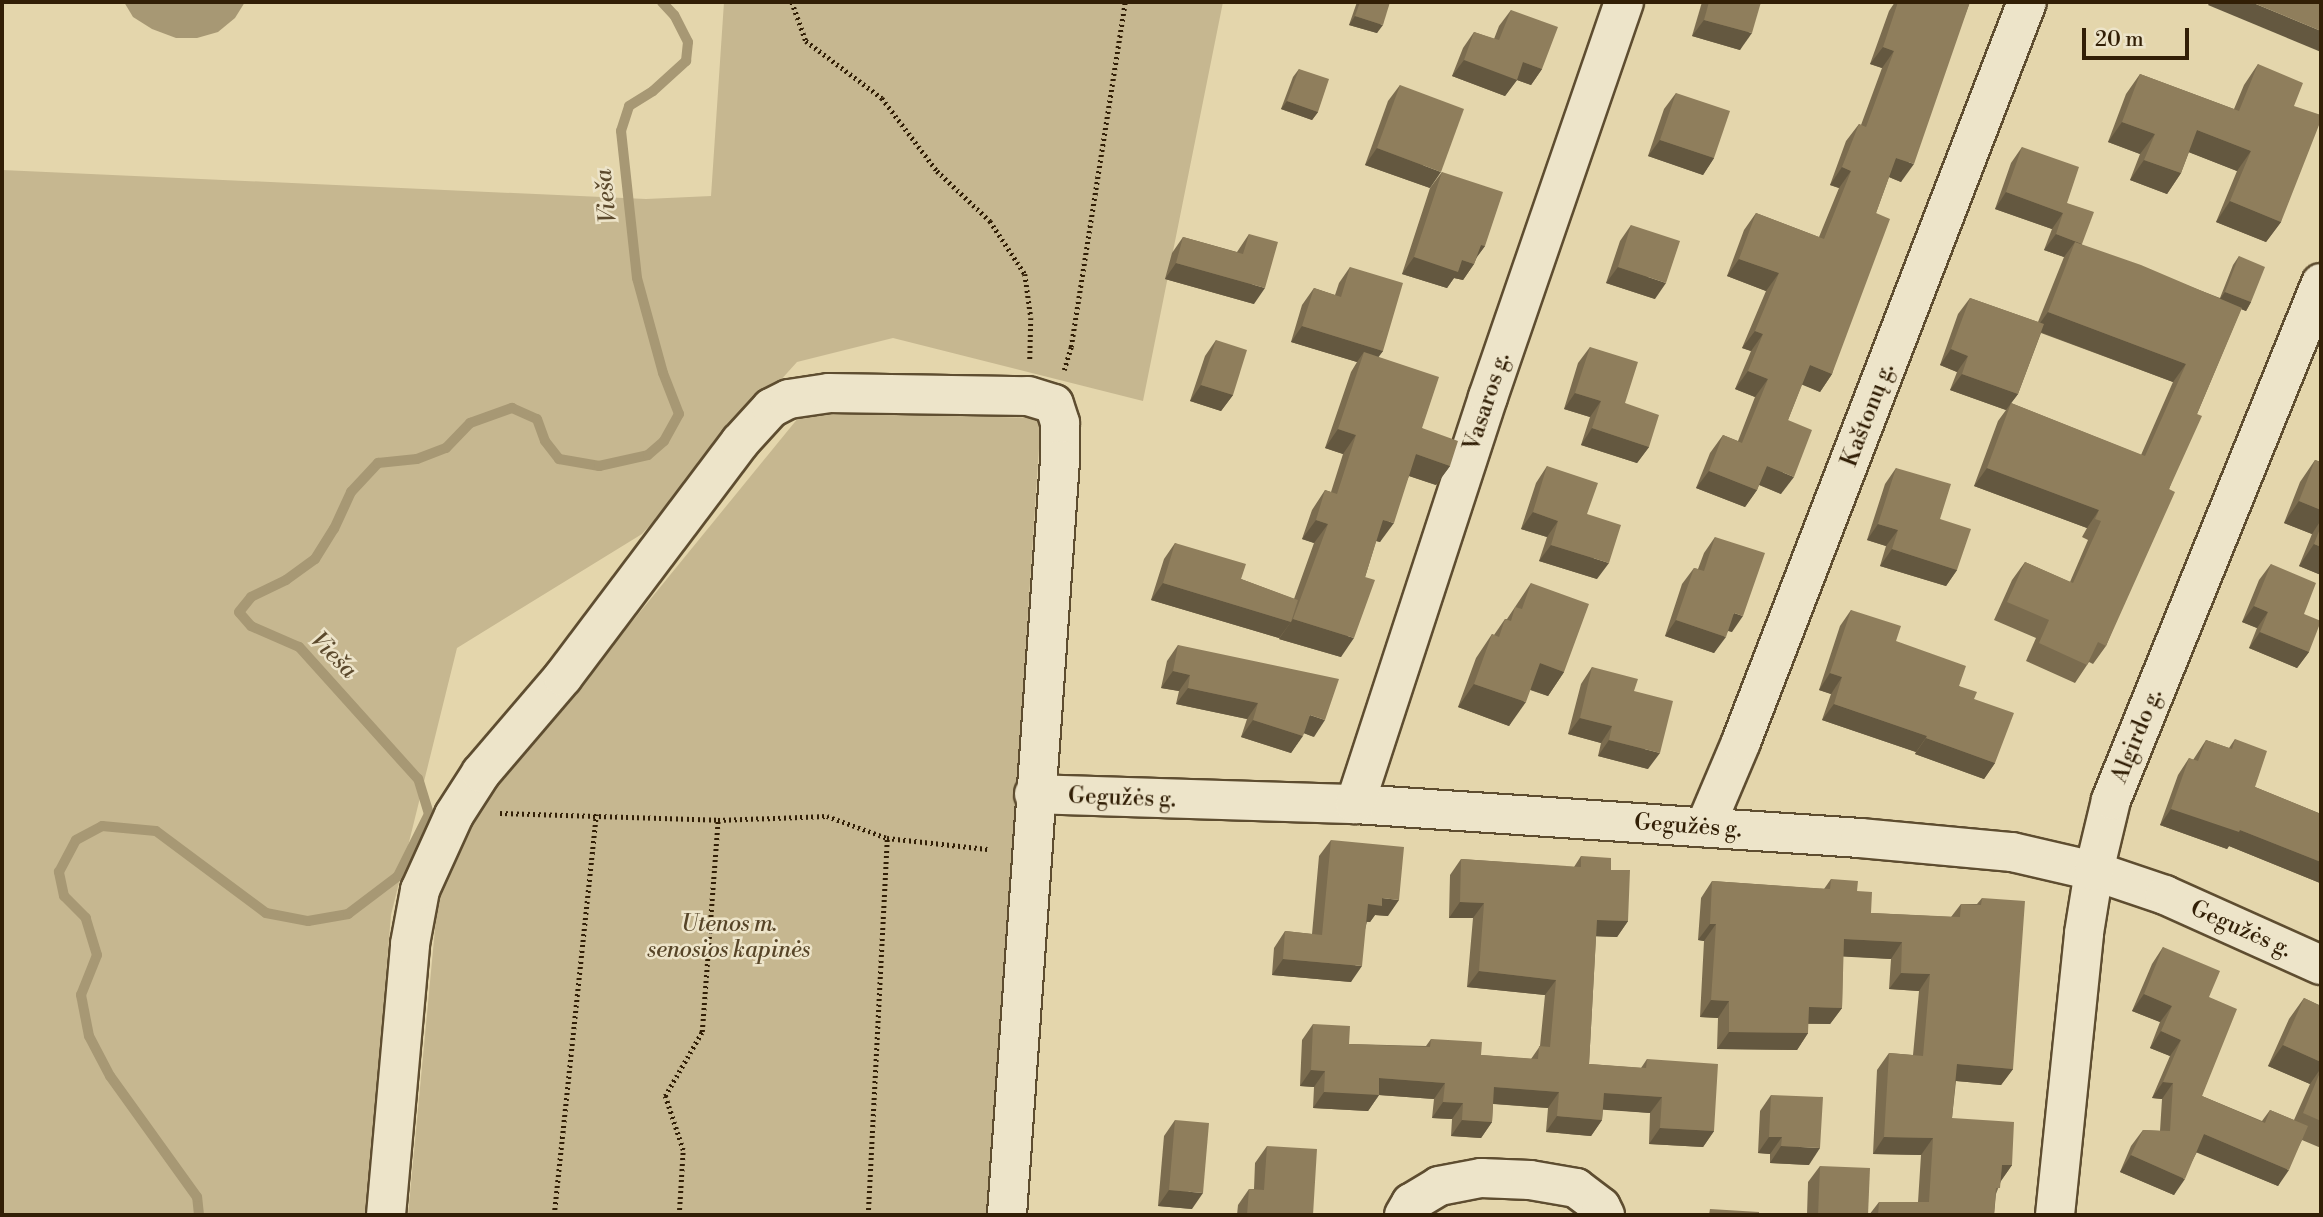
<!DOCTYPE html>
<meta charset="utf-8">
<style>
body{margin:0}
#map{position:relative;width:2323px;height:1217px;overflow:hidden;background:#e4d6ac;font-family:"Libre Bodoni",serif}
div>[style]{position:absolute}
.green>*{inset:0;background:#c6b790}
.water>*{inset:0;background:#a79874}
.stream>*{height:10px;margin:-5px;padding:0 5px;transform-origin:5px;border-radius:5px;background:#a79874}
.path>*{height:4.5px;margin-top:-2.25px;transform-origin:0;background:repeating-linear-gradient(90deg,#321f06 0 2px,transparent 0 5.5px)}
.roads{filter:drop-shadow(2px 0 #5e4d30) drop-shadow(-2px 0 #5e4d30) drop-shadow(0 2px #5e4d30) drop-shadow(0 -2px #5e4d30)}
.street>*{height:38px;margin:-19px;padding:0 19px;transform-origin:19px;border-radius:19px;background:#ede4c9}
.wall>*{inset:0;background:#7b6c4f}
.shaded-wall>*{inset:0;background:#645840}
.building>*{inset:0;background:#8f7e5c}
span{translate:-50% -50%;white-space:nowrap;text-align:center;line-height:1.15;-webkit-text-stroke:5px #ede4c9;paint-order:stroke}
.street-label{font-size:23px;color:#321f06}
.park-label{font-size:23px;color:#574528;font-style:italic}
.water-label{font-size:24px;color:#5b492c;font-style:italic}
.frame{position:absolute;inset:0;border:4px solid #321f06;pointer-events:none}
.scale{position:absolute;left:2082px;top:28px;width:107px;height:32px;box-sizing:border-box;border:4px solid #321f06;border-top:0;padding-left:9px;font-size:21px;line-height:24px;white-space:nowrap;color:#321f06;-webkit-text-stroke:5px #ede4c9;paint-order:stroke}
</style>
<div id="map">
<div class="green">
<div style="clip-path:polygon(724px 2px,1223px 2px,1143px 401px,893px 338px,797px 362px,642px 534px,457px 648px,391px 915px,366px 1215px,2px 1215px,2px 170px,646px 199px,711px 196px)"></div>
<div style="clip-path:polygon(803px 412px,1041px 418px,988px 1215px,408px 1215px,440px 876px,476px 813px)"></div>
</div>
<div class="water">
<div style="clip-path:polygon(124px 2px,245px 2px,235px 18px,218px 32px,197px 38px,176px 38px,152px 29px,133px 17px)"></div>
</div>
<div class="stream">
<div style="left:199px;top:1215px;width:18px;rotate:-96deg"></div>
<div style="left:197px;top:1197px;width:149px;rotate:-125.7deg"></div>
<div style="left:110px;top:1076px;width:45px;rotate:-117.7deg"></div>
<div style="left:89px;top:1036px;width:42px;rotate:-101deg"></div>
<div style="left:81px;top:995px;width:43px;rotate:-68.2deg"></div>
<div style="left:97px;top:955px;width:39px;rotate:-107deg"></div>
<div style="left:86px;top:918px;width:31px;rotate:-135deg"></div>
<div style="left:64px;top:896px;width:25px;rotate:-102deg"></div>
<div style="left:59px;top:872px;width:36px;rotate:-62deg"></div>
<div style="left:76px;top:840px;width:30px;rotate:-28deg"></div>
<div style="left:102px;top:826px;width:54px;rotate:5.3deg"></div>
<div style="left:156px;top:831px;width:137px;rotate:36.7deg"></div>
<div style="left:266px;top:913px;width:43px;rotate:10.8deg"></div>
<div style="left:308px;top:921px;width:41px;rotate:-9.9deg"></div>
<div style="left:348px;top:914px;width:63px;rotate:-37.2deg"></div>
<div style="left:398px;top:876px;width:69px;rotate:-63.4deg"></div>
<div style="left:429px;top:814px;width:37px;rotate:-107deg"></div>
<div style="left:418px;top:779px;width:178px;rotate:-132deg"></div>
<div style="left:299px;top:647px;width:52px;rotate:-156.4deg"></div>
<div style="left:251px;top:626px;width:18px;rotate:-131deg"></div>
<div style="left:239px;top:612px;width:19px;rotate:-51deg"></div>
<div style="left:251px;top:597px;width:39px;rotate:-26deg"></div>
<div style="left:286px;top:580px;width:36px;rotate:-36deg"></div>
<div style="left:315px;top:559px;width:36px;rotate:-58deg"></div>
<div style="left:334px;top:529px;width:41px;rotate:-65.3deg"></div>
<div style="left:351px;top:492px;width:40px;rotate:-47deg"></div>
<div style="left:378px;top:463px;width:39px;rotate:-6deg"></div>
<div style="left:417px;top:459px;width:31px;rotate:-21deg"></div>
<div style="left:446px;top:448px;width:35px;rotate:-46deg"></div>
<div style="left:470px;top:423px;width:45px;rotate:-19.7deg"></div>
<div style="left:512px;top:408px;width:27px;rotate:24deg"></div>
<div style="left:537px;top:419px;width:23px;rotate:70deg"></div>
<div style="left:545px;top:441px;width:23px;rotate:52deg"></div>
<div style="left:559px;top:459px;width:41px;rotate:9.9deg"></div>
<div style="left:599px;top:466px;width:50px;rotate:-12.7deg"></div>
<div style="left:648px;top:455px;width:21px;rotate:-41deg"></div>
<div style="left:664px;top:441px;width:31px;rotate:-61deg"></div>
<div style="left:679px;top:414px;width:44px;rotate:-111.3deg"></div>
<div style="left:663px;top:373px;width:98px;rotate:-105.3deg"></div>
<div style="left:637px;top:278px;width:148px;rotate:-96.2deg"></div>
<div style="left:621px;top:131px;width:26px;rotate:-72deg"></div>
<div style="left:629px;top:106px;width:28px;rotate:-32deg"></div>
<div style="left:653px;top:91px;width:45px;rotate:-42.3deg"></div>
<div style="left:686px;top:61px;width:19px;rotate:-84deg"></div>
<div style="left:688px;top:42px;width:30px;rotate:-117deg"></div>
<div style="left:674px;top:15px;width:18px;rotate:-133deg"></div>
</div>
<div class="path">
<div style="left:792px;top:2px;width:41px;rotate:70.3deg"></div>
<div style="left:806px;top:41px;width:95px;rotate:36.9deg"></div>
<div style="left:882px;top:98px;width:91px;rotate:53deg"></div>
<div style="left:937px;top:171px;width:73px;rotate:43.3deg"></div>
<div style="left:990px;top:221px;width:64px;rotate:56.6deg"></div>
<div style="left:1025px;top:274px;width:44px;rotate:82.2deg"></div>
<div style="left:1031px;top:318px;width:42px;rotate:91.4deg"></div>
<div style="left:1064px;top:370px;width:24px;rotate:-73deg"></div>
<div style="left:1071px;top:347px;width:349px;rotate:-81.1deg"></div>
<div style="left:500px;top:813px;width:218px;rotate:1.8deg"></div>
<div style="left:718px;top:820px;width:109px;rotate:-2.1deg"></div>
<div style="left:827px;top:816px;width:64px;rotate:20.1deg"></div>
<div style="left:887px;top:838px;width:101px;rotate:6.3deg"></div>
<div style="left:554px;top:1215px;width:403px;rotate:-84deg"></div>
<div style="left:679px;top:1215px;width:65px;rotate:-86.5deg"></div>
<div style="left:683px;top:1150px;width:57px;rotate:-108.4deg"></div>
<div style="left:665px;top:1096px;width:74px;rotate:-60deg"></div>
<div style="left:702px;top:1032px;width:213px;rotate:-85.7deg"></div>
<div style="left:868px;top:1215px;width:377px;rotate:-87.1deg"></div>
</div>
<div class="roads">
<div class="street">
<div style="left:1034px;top:794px;width:321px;rotate:1.8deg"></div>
<div style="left:1355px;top:804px;width:506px;rotate:3.85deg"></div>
<div style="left:1860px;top:838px;width:153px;rotate:5.3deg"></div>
<div style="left:2012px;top:852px;width:84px;rotate:13deg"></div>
<div style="left:2094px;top:871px;width:75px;rotate:18.7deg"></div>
<div style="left:2165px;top:895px;width:171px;rotate:24.2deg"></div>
<div style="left:1355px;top:804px;width:428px;rotate:-71.9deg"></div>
<div style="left:1488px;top:397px;width:418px;rotate:-71deg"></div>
<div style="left:1705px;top:827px;width:92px;rotate:-67deg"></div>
<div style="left:1741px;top:742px;width:793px;rotate:-68.87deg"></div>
<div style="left:386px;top:1215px;width:272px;rotate:-84.9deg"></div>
<div style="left:410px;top:944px;width:55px;rotate:-79.5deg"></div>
<div style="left:420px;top:890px;width:82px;rotate:-65.6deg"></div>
<div style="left:454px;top:815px;width:50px;rotate:-57.3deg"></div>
<div style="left:481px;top:773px;width:126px;rotate:-49.5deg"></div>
<div style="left:563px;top:677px;width:294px;rotate:-53deg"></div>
<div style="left:740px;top:442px;width:46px;rotate:-47.6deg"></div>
<div style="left:771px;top:408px;width:20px;rotate:-27deg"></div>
<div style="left:789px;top:399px;width:40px;rotate:-8.5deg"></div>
<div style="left:829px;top:393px;width:199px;rotate:0.9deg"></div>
<div style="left:1028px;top:396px;width:27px;rotate:17deg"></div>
<div style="left:1054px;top:404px;width:20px;rotate:72deg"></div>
<div style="left:1060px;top:423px;width:37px;rotate:90deg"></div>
<div style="left:1060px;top:460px;width:757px;rotate:94.02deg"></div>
<div style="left:1404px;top:1215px;width:14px;rotate:-60deg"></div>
<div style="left:1411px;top:1203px;width:33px;rotate:-31deg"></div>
<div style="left:1439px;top:1186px;width:43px;rotate:-10.8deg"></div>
<div style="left:1481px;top:1178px;width:49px;rotate:2.3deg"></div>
<div style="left:1530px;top:1180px;width:47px;rotate:9.9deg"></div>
<div style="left:1576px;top:1188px;width:31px;rotate:37deg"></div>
<div style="left:1601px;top:1207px;width:9px;rotate:63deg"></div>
<div style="left:2055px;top:1215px;width:283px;rotate:-84.1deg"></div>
<div style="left:2084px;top:933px;width:63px;rotate:-80.8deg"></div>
<div style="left:2094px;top:871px;width:73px;rotate:-76.5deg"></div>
<div style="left:2111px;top:800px;width:558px;rotate:-67.89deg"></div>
</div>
</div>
<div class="wall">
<div style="clip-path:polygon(1357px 2px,1390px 2px,1377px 33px,1349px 25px)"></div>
<div style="clip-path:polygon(1702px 2px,1761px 2px,1740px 50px,1692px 36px)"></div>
<div style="clip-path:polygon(1895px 2px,1970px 2px,1901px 182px,1889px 177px,1876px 213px,1832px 374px,1820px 392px,1802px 384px,1788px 420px,1781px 494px,1759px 485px,1757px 490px,1745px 507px,1696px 488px,1710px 453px,1723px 435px,1738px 441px,1755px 397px,1735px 389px,1751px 351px,1742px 348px,1766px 291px,1727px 276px,1744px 230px,1756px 213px,1819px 237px,1839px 188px,1830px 185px,1846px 141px,1859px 124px,1861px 125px,1882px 68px,1870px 64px,1889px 11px)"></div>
<div style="clip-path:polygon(1511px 10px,1542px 69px,1531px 85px,1517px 80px,1505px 96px,1452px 76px,1463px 48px,1474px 32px,1494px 39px,1499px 26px)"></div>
<div style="clip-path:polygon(2258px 64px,2294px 106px,2281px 222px,2266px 242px,2216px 222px,2237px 171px,2189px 152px,2181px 173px,2167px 194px,2130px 180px,2140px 154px,2108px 142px,2126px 94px,2140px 74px,2234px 109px,2244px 85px)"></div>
<div style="clip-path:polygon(1299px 69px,1318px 112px,1312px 120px,1281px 109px,1293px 77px)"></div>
<div style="clip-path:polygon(1400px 85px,1430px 188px,1365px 165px,1388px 101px)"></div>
<div style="clip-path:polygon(1676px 93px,1714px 158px,1703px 175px,1648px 156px,1664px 109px)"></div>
<div style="clip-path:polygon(evenodd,2022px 147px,2067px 203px,2082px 245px,2220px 298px,2233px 265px,2239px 256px,2251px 302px,2246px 311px,2241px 309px,2197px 414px,2169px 489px,2106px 646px,2093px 664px,2089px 662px,2075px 683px,2026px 661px,2036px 638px,1994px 620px,2012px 580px,2025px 562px,2070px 582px,2088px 540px,2082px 537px,2087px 528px,1974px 486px,1998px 421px,2006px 410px,1950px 390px,1957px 372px,1940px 365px,1958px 314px,1970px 298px,2038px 322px,2064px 257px,2044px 250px,2052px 229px,1995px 209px,2011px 163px,2022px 147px,2041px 333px,2173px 382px,2141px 455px,2011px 403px,2018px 394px,2041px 333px)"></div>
<div style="clip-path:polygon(1442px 172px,1485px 246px,1477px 257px,1474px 264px,1463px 280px,1454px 278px,1447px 288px,1402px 274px,1430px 188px)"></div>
<div style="clip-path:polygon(1631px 225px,1655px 299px,1606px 283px,1620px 241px)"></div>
<div style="clip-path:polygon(1249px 234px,1254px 304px,1165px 279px,1172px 253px,1183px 237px,1237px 252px)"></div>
<div style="clip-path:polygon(1350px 267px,1383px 351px,1378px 357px,1422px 428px,1450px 466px,1436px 485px,1409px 476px,1380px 542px,1376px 541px,1341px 657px,1279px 639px,1280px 638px,1279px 638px,1151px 600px,1164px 559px,1175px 543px,1241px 579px,1294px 599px,1314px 543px,1302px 539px,1312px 510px,1325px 490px,1331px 492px,1343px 454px,1325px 448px,1351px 372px,1357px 362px,1291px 342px,1302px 305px,1314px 288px,1335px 295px,1339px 283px)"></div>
<div style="clip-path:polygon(1216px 340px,1233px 395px,1221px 411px,1190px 401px,1205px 356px)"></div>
<div style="clip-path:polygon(1590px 347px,1625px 403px,1649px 447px,1637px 463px,1581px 445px,1590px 417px,1564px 409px,1578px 363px)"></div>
<div style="clip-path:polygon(2315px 460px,2321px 462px,2321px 575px,2299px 566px,2312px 534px,2284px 523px,2300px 482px)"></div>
<div style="clip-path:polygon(1547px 466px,1587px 514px,1597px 579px,1539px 561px,1547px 537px,1521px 529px,1536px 483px)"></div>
<div style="clip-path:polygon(1896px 468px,1940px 519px,1957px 570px,1946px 586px,1880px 566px,1886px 546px,1867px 540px,1885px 484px)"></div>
<div style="clip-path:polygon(1715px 537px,1732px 632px,1728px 631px,1714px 653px,1665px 636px,1682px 584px,1694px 568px,1698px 569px,1704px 553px)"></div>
<div style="clip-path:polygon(2271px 564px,2304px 614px,2309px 652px,2297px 668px,2249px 648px,2257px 628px,2242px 622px,2259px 580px)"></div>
<div style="clip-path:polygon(1531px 583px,1564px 672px,1548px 696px,1530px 690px,1509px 726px,1458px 707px,1476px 658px,1492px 634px,1494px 635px,1505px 619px,1507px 619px)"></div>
<div style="clip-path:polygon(1851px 610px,1959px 686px,1974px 699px,1995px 763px,1984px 779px,1915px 754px,1916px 752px,1822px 720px,1831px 694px,1819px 690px,1840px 626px)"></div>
<div style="clip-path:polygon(1178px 645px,1314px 737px,1304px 733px,1291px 753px,1241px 737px,1247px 719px,1176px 704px,1179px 691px,1161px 688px,1167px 661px)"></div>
<div style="clip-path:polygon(1592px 667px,1634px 691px,1648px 769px,1598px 756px,1601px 743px,1568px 734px,1581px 684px)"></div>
<div style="clip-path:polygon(2235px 739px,2255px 787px,2321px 814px,2321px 881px,2320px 883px,2229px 846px,2227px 849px,2160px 825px,2178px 775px,2189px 758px,2193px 760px,2206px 740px,2229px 748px)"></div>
<div style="clip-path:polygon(1331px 840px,1388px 916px,1375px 915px,1370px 922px,1367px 922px,1351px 982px,1272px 975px,1274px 948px,1285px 931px,1312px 934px,1319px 856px)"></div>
<div style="clip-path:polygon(1581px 856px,1611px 870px,1628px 921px,1617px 937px,1596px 936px,1589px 1064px,1641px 1068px,1647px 1059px,1714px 1131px,1703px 1147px,1649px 1144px,1650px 1113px,1603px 1109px,1602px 1120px,1591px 1136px,1546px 1132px,1548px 1108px,1493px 1104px,1492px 1122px,1481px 1138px,1451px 1136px,1452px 1119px,1432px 1118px,1434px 1099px,1379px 1095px,1368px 1111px,1313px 1108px,1314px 1087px,1300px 1086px,1302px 1040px,1313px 1024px,1349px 1044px,1426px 1046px,1431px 1039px,1481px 1055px,1531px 1059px,1540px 1046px,1545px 995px,1467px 987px,1473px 918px,1449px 918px,1450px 875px,1461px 859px,1574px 867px)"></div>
<div style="clip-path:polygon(1831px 879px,1857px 891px,1871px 913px,1951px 917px,1961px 904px,1977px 904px,1982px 898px,2013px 1069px,2001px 1085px,1956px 1081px,1952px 1118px,2012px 1165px,2001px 1181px,1996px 1194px,1994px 1215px,1869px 1215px,1879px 1202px,1918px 1202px,1921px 1155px,1873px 1154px,1877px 1070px,1889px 1053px,1913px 1055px,1919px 991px,1889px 989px,1891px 959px,1843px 956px,1842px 1008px,1830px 1024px,1808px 1024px,1808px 1033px,1797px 1050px,1717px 1049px,1718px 1018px,1700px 1017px,1704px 941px,1698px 940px,1701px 898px,1712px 881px,1824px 889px)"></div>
<div style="clip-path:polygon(2163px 947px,2209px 997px,2202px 1096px,2262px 1121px,2270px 1110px,2294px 1120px,2310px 1084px,2268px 1066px,2289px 1019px,2304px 998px,2321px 1006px,2321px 1148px,2302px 1140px,2278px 1186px,2197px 1152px,2174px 1195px,2120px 1172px,2131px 1146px,2143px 1130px,2160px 1131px,2162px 1099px,2152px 1098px,2170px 1056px,2150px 1048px,2160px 1022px,2132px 1011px,2152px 964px)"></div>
<div style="clip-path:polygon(1771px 1095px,1809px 1165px,1770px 1163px,1770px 1154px,1758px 1153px,1760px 1111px)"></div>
<div style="clip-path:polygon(1175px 1120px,1192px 1209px,1158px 1206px,1164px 1136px)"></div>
<div style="clip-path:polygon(1267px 1146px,1313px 1215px,1237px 1215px,1238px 1205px,1249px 1189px,1254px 1189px,1255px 1163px)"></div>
<div style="clip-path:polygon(1820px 1166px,1868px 1215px,1807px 1215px,1808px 1182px)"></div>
</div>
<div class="shaded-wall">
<div style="clip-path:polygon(2210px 2px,2251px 2px,2321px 31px,2321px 52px,2208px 5px)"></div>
<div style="clip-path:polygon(1355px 16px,1383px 25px,1377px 33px,1349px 25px)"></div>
<div style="clip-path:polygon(1704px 20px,1752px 33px,1740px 50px,1692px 36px)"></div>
<div style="clip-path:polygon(1883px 47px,1894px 51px,1882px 68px,1870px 64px)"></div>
<div style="clip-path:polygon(1464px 60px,1523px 62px,1542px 69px,1531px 85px,1517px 80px,1505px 96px,1452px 76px)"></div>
<div style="clip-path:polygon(1287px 101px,1318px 112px,1312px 120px,1281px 109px)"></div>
<div style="clip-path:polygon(2122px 122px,2155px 134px,2140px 154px,2108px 142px)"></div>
<div style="clip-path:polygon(2197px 130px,2251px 151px,2237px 171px,2183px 150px)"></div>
<div style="clip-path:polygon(1660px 140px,1714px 158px,1703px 175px,1648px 156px)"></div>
<div style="clip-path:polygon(1377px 148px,1441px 172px,1430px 188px,1365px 165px)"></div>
<div style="clip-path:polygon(1896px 158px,1914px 164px,1901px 182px,1884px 175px)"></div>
<div style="clip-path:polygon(2144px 160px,2181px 173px,2167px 194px,2130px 180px)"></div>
<div style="clip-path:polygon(1842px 167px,1851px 171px,1839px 188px,1830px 185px)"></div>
<div style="clip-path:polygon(2006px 192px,2063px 213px,2052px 229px,1995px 209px)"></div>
<div style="clip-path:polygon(2230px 201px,2281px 222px,2266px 242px,2216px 222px)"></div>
<div style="clip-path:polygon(2056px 234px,2082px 244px,2071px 260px,2075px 242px,2064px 257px,2044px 250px)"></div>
<div style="clip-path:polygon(1481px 245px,1485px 246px,1473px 262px)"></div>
<div style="clip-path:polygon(1414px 257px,1462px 260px,1474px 264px,1463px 280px,1454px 278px,1447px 288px,1402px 274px)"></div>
<div style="clip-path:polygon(1739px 259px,1779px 273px,1766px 291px,1727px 276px)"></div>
<div style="clip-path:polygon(1176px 263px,1265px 288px,1254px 304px,1165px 279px)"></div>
<div style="clip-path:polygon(1618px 267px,1666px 283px,1655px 299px,1606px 283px)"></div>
<div style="clip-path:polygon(2225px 292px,2251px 302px,2246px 311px,2219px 300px)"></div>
<div style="clip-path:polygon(2048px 312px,2186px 364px,2173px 382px,2035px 330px)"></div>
<div style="clip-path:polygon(1302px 326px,1383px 351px,1371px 367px,1364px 352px,1357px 362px,1291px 342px)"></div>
<div style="clip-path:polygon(1755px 331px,1763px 334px,1751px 351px,1742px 348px)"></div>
<div style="clip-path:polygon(1951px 349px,1968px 356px,1957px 372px,1940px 365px)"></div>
<div style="clip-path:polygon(1810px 365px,1832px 374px,1820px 392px,1798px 383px)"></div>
<div style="clip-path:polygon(1748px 371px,1768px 379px,1755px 397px,1735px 389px)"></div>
<div style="clip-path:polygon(1962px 374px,2018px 394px,2006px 410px,1950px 390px)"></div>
<div style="clip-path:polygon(1201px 385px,1233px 395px,1221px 411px,1190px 401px)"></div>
<div style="clip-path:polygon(1575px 393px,1601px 401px,1590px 417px,1564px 409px)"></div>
<div style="clip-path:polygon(1592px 428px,1649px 447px,1637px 463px,1581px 445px)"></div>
<div style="clip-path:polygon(1338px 429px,1356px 435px,1343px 454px,1325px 448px)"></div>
<div style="clip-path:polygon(1416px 454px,1450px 466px,1436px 485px,1403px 474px)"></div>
<div style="clip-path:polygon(1767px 466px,1794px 477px,1781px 494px,1755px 483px)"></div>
<div style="clip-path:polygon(1987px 468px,2099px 510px,2087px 528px,1974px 486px)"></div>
<div style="clip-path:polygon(1709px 471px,1757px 490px,1745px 507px,1696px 488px)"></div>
<div style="clip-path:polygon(2299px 501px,2321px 510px,2321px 520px,2312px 534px,2284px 523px)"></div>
<div style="clip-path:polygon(1533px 512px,1558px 521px,1547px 537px,1521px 529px)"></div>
<div style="clip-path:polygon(1316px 520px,1328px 524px,1314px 543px,1302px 539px)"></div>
<div style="clip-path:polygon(1383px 520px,1394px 523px,1380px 542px,1369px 539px)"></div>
<div style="clip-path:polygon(1878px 524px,1898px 530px,1886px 546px,1867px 540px)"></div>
<div style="clip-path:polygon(2314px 544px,2321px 547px,2321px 575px,2299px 566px)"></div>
<div style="clip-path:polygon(1551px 545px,1609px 563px,1597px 579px,1539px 561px)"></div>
<div style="clip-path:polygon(1892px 549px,1957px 570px,1946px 586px,1880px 566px)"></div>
<div style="clip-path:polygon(1163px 583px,1291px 622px,1279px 638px,1151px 600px)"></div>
<div style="clip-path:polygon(2254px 606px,2268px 612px,2257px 628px,2242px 622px)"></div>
<div style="clip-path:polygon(1734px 613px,1743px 616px,1732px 632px,1723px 629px)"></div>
<div style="clip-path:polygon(1293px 619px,1354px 638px,1341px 657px,1279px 639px)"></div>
<div style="clip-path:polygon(1676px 620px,1726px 637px,1714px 653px,1665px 636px)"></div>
<div style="clip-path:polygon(2260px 632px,2309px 652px,2297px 668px,2249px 648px)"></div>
<div style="clip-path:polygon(1540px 663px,1564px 672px,1548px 696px,1523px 687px)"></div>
<div style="clip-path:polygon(1173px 671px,1190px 675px,1179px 691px,1161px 688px)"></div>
<div style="clip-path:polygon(1830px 673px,1842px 677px,1831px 694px,1819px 690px)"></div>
<div style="clip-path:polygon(1474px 684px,1526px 702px,1509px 726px,1458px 707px)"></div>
<div style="clip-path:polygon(1188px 688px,1258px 703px,1247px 719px,1176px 704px)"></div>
<div style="clip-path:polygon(1834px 704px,1927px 736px,1916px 752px,1822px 720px)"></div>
<div style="clip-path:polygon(1310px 715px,1325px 720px,1314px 737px,1298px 731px)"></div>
<div style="clip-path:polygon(1580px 718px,1612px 726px,1601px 743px,1568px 734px)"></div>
<div style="clip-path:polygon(1253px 720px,1303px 736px,1291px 753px,1241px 737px)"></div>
<div style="clip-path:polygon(1926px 738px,1995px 763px,1984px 779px,1915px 754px)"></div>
<div style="clip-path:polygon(1609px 740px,1660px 753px,1648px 769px,1598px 756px)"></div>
<div style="clip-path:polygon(2171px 809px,2240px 830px,2321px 862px,2321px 881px,2320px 883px,2229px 846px,2227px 849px,2160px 825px)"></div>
<div style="clip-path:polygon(1382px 898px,1399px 900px,1388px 916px,1375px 915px,1370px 922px,1357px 921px,1368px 904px)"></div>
<div style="clip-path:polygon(1460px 902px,1484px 903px,1473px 918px,1449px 918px)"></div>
<div style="clip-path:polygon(1597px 920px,1628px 921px,1617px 937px,1586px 936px)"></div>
<div style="clip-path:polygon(1710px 924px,1716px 924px,1704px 941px,1698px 940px)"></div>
<div style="clip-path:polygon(1844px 939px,1902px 942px,1891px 959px,1832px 956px)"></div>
<div style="clip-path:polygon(1283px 959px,1362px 966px,1351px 982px,1272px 975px)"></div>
<div style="clip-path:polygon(1479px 971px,1556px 980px,1545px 995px,1467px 987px)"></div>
<div style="clip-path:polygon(1901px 973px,1930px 974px,1919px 991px,1889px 989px)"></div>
<div style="clip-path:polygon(2144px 994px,2172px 1006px,2160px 1022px,2132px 1011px)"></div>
<div style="clip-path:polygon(1711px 1000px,1729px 1001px,1718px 1018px,1700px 1017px)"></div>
<div style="clip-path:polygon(1809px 1007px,1842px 1008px,1830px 1024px,1797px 1023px)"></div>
<div style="clip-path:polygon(2161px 1031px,2181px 1040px,2170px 1056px,2150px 1048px)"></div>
<div style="clip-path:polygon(1729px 1032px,1808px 1033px,1797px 1050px,1717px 1049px)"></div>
<div style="clip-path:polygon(2283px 1045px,2321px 1062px,2321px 1068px,2310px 1084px,2268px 1066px)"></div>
<div style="clip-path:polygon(1957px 1064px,2013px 1069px,2001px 1085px,1945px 1080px)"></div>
<div style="clip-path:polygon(1311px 1070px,1325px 1071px,1314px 1087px,1300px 1086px)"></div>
<div style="clip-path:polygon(1379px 1078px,1445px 1083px,1434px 1099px,1379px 1095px,1368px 1111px,1313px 1108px,1324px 1092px)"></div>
<div style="clip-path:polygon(2163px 1082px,2173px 1083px,2162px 1099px,2152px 1098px)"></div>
<div style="clip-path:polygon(1494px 1087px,1559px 1092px,1548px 1108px,1483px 1103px)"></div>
<div style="clip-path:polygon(1604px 1093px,1662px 1097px,1650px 1113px,1593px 1109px)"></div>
<div style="clip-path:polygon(1443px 1102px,1463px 1103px,1452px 1119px,1432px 1118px)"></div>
<div style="clip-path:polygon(1557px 1116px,1602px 1120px,1591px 1136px,1546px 1132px)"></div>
<div style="clip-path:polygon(1462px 1120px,1492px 1122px,1481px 1138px,1451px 1136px)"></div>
<div style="clip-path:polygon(1660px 1128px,1714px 1131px,1703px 1147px,1649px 1144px)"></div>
<div style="clip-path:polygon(2204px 1134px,2289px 1170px,2278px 1186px,2193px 1151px)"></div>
<div style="clip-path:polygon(1769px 1137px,1782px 1137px,1770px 1154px,1758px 1153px)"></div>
<div style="clip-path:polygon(1884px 1137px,1933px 1138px,1921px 1155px,1873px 1154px)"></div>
<div style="clip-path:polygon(1781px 1146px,1820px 1148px,1809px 1165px,1770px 1163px)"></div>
<div style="clip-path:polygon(2131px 1155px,2185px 1179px,2174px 1195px,2120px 1172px)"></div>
<div style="clip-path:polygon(2002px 1165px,2012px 1165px,2000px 1182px)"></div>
<div style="clip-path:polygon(1169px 1190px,1203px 1193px,1192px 1209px,1158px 1206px)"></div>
</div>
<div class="building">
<div style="clip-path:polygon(1360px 2px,1390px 2px,1383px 25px,1355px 16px)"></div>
<div style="clip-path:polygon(1709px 2px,1761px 2px,1752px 33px,1704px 20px)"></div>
<div style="clip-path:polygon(1898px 2px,1970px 2px,1914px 164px,1896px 158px,1876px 213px,1890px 219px,1832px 374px,1810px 365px,1788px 420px,1812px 430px,1794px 477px,1767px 466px,1757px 490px,1709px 471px,1723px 435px,1742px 443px,1768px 379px,1748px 371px,1763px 334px,1755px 331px,1779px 273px,1739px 259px,1756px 213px,1824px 239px,1851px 171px,1842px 167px,1859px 124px,1866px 127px,1894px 51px,1883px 47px)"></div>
<div style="clip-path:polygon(2251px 2px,2321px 2px,2321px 31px)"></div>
<div style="clip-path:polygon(1511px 10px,1558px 27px,1542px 69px,1523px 62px,1517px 80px,1464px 60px,1474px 32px,1499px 40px)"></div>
<div style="clip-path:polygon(2258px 64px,2303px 83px,2294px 106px,2321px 115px,2321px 120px,2281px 222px,2230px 201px,2251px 151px,2197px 130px,2181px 173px,2144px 160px,2155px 134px,2122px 122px,2140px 74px,2239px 111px)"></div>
<div style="clip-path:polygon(1299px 69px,1329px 79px,1318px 112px,1287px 101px)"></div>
<div style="clip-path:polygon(1400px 85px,1464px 109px,1441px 172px,1377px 148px)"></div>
<div style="clip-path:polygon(1676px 93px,1730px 111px,1714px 158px,1660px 140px)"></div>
<div style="clip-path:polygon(2022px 147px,2079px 167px,2067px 203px,2094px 212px,2082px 244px,2056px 234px,2063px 213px,2006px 192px)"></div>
<div style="clip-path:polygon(1442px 172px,1503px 192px,1485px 246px,1481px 245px,1474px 264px,1462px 260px,1458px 272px,1414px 257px)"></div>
<div style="clip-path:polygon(1631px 225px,1680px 241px,1666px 283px,1618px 267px)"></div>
<div style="clip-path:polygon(1249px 234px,1278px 242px,1265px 288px,1176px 263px,1183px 237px,1243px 254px)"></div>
<div style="clip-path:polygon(2075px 242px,2141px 265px,2242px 308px,2197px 414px,2202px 416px,2169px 489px,2175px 492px,2106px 646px,2098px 642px,2087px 665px,2039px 643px,2049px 620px,2007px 602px,2025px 562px,2073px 583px,2101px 521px,2095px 519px,2099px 510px,1987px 468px,2011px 403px,2145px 456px,2186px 364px,2048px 312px)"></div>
<div style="clip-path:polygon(2239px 256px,2265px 267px,2251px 302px,2225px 292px)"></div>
<div style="clip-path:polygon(1350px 267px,1403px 283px,1383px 351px,1302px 326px,1314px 288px,1341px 297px)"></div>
<div style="clip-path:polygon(1970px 298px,2044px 324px,2018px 394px,1962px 374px,1968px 356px,1951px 349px)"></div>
<div style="clip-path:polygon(1216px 340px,1247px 350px,1233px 395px,1201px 385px)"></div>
<div style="clip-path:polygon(1590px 347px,1638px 362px,1625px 403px,1659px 415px,1649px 447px,1592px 428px,1601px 401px,1575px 393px)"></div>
<div style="clip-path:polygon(1364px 352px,1439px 377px,1422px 428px,1458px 441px,1450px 466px,1416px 454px,1394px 523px,1383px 520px,1365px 577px,1375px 580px,1354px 638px,1293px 619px,1328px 524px,1316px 520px,1325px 490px,1337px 494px,1356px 435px,1338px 429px)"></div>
<div style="clip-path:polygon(2315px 460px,2321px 462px,2321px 510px,2299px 501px)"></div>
<div style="clip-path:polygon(1547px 466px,1598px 483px,1587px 514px,1621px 525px,1609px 563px,1551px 545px,1558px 521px,1533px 512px)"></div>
<div style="clip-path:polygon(1896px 468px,1951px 484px,1940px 519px,1971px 529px,1957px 570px,1892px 549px,1898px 530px,1878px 524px)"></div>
<div style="clip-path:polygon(2321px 526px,2321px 547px,2314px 544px)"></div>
<div style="clip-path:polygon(1715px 537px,1765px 553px,1743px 616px,1734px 613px,1726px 637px,1676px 620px,1694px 568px,1704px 571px)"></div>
<div style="clip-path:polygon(1175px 543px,1246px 564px,1241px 579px,1298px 600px,1291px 622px,1163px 583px)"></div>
<div style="clip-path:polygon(2271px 564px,2316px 583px,2304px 614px,2321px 621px,2309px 652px,2260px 632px,2268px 612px,2254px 606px)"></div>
<div style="clip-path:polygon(1531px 583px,1589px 604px,1564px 672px,1540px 663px,1526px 702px,1474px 684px,1492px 634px,1499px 637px,1505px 619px,1511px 621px,1515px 607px,1522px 609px)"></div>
<div style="clip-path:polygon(1851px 610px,1901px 626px,1896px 641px,1966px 666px,1959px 686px,1977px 692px,1974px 699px,2014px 713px,1995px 763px,1926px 738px,1927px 736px,1834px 704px,1842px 677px,1830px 673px)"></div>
<div style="clip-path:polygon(1178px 645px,1339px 679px,1325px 720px,1310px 715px,1303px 736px,1253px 720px,1258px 703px,1188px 688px,1190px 675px,1173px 671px)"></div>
<div style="clip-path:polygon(1592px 667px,1638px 679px,1634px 691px,1673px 701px,1660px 753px,1609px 740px,1612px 726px,1580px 718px)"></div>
<div style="clip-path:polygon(2235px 739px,2267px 751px,2255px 787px,2321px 814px,2321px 862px,2240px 830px,2239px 832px,2171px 809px,2189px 758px,2198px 761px,2206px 740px,2232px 749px)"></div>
<div style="clip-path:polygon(1331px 840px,1404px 847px,1399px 900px,1382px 898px,1382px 906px,1368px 904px,1362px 966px,1283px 959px,1285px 931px,1322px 935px)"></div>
<div style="clip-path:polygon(1581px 856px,1611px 858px,1611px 870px,1630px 870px,1628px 921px,1597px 920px,1589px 1064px,1646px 1068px,1647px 1059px,1718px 1064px,1714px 1131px,1660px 1128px,1662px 1097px,1604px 1093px,1602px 1120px,1557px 1116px,1559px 1092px,1494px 1087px,1492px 1122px,1462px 1120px,1463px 1103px,1443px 1102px,1445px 1083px,1379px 1078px,1379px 1095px,1324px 1092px,1325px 1071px,1311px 1070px,1313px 1024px,1350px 1026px,1349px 1044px,1430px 1047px,1431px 1039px,1482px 1042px,1481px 1055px,1538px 1059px,1539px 1046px,1550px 1047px,1556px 980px,1479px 971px,1484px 903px,1460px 902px,1461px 859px,1581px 867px)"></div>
<div style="clip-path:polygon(1831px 879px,1858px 881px,1857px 891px,1872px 892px,1871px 913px,1960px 917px,1961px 904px,1981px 905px,1982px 898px,2025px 901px,2013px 1069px,1957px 1064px,1952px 1118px,2014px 1122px,2012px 1165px,2002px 1165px,2000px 1188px,1996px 1188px,1994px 1215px,1878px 1215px,1879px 1202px,1929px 1202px,1933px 1138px,1884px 1137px,1889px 1053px,1923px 1056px,1930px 974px,1901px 973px,1902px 942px,1844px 939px,1842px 1008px,1809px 1007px,1808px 1033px,1729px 1032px,1729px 1001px,1711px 1000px,1716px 924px,1710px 924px,1712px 881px,1830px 889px)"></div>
<div style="clip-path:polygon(2163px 947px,2220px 971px,2209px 997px,2237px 1009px,2202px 1096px,2265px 1123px,2270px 1110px,2308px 1126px,2289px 1170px,2204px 1134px,2185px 1179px,2131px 1155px,2143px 1130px,2170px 1131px,2173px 1083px,2163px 1082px,2181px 1040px,2161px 1031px,2172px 1006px,2144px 994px)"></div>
<div style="clip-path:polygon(2304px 998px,2321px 1006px,2321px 1062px,2283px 1045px)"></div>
<div style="clip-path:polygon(2321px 1070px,2321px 1121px,2303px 1113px)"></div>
<div style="clip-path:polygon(1771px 1095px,1823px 1097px,1820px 1148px,1781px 1146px,1782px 1137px,1769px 1137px)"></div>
<div style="clip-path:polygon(1175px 1120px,1209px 1123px,1203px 1193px,1169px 1190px)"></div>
<div style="clip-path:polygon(1267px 1146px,1317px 1149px,1313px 1215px,1247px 1215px,1249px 1189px,1264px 1190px)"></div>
<div style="clip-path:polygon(1820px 1166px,1870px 1168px,1868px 1215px,1818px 1215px)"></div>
<div style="clip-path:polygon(1710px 1209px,1759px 1212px,1759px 1215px,1709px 1215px)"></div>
</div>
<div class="street-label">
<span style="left:1487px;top:402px;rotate:-72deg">Vasaros g.</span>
<span style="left:1868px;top:415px;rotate:-69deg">Kaštonų g.</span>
<span style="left:2137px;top:736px;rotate:-68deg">Algirdo g.</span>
<span style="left:1122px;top:798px;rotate:2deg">Gegužės g.</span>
<span style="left:1688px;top:826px;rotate:4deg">Gegužės g.</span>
<span style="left:2241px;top:929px;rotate:24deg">Gegužės g.</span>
</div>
<div class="park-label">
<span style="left:729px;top:937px">Utenos m.<br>senosios kapinės</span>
</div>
<div class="water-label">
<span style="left:607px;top:196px;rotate:-96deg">Vieša</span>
<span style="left:333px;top:656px;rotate:45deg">Vieša</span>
</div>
<div class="frame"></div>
<div class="scale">20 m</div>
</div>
